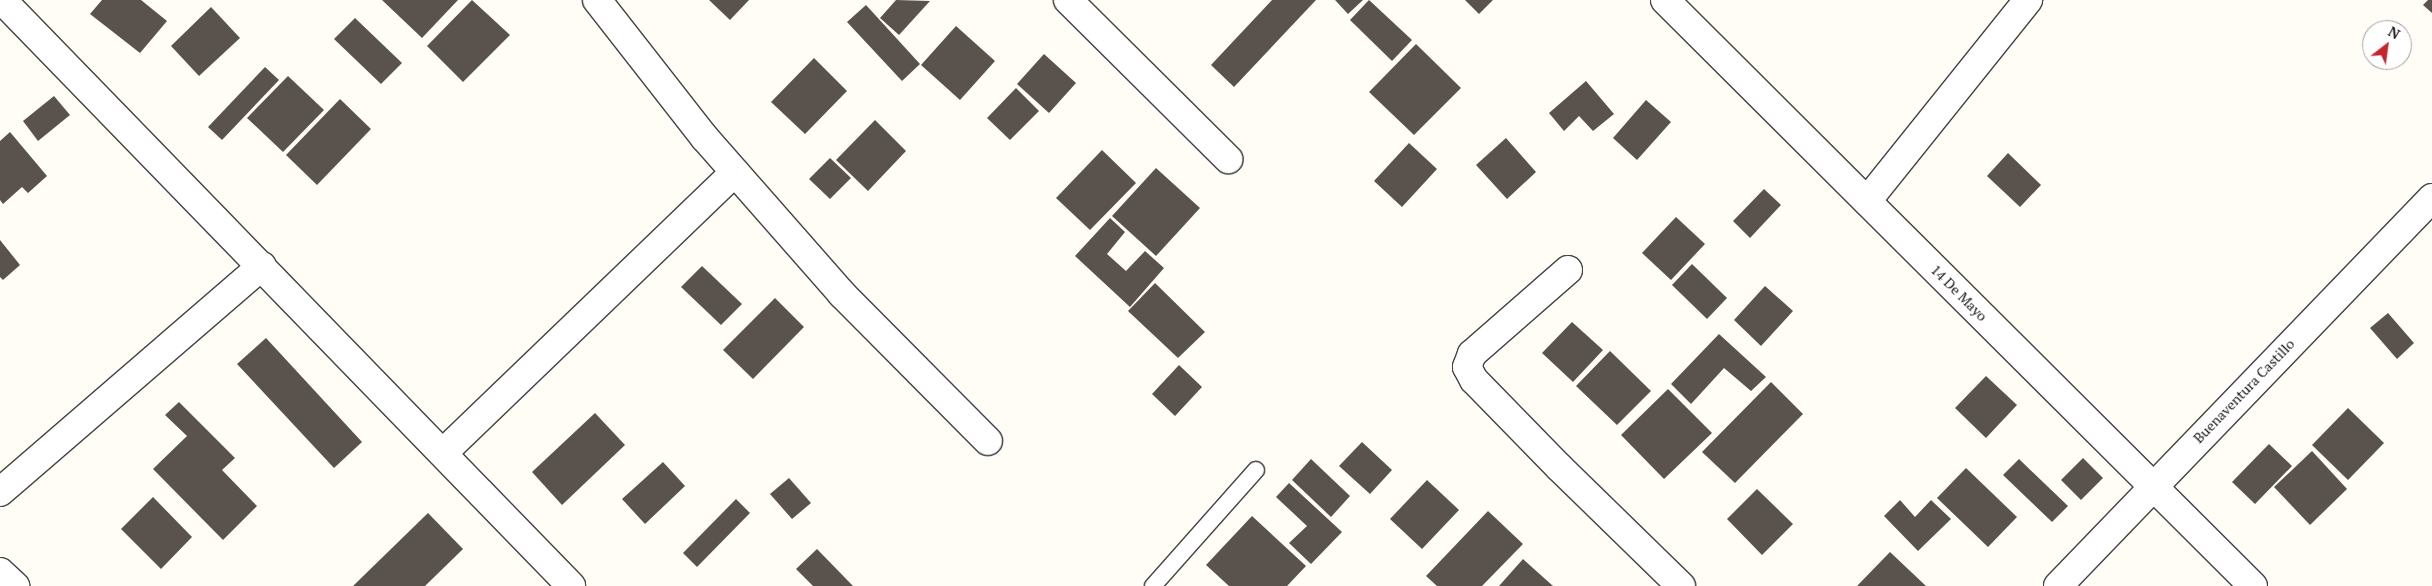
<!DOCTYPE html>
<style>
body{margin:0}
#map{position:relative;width:2432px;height:586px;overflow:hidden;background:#fffdf5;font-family:"PT Serif",serif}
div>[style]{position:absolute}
.building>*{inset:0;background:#5a524d}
.roads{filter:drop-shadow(1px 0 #444) drop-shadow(-1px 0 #444) drop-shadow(0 1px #444) drop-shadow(0 -1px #444)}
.service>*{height:16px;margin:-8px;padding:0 8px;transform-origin:8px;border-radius:8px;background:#fff}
.minor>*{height:28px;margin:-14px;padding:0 14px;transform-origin:14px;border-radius:14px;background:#fff}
.tertiary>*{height:28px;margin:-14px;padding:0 14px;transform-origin:14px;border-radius:14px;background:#fff}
span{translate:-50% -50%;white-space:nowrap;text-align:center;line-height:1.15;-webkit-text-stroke:5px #fff;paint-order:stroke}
.street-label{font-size:14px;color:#111}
.north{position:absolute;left:2362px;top:20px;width:50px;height:50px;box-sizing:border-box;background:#fff;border:1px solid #a0a0a0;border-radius:50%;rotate:30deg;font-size:14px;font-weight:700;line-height:20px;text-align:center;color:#111}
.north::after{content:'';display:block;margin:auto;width:18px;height:22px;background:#c4262e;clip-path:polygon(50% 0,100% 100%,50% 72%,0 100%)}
</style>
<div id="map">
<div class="building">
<div style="clip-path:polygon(102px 0,141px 0,167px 21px,140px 53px,90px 14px)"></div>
<div style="clip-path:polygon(382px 0,458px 0,422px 38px)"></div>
<div style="clip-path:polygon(472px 0,510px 35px,463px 82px,427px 46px)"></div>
<div style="clip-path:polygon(709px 0,749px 0,730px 20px)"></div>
<div style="clip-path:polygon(896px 0,930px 1px,899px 35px,880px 18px)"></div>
<div style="clip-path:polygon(1272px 0,1316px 0,1234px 87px,1211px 65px)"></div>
<div style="clip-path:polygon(1335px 0,1363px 0,1348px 14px)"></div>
<div style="clip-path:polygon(1369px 0,1412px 40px,1392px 61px,1350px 20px)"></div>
<div style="clip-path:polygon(1465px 0,1493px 0,1479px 14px)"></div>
<div style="clip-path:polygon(2428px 0,2432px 0,2432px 13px,2423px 5px)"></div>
<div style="clip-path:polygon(866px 5px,920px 64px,902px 81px,847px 22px)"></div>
<div style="clip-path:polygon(211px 7px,240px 38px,199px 76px,171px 46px)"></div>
<div style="clip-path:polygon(355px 18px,402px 63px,381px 84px,334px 39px)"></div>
<div style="clip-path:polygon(956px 26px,995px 61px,960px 100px,921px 65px)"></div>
<div style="clip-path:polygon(1416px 44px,1461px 88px,1414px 135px,1369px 92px)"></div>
<div style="clip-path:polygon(1044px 54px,1076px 83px,1049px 113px,1017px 84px)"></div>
<div style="clip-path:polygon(814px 58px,847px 91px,805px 134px,771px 102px)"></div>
<div style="clip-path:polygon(265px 67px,279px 80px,222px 140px,208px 127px)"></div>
<div style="clip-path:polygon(288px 76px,324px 110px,283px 152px,247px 118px)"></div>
<div style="clip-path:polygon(1586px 81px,1614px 114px,1593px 131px,1579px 116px,1564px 131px,1549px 113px)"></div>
<div style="clip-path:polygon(1016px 88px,1039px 111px,1010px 140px,987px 118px)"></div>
<div style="clip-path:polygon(54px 96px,70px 115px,38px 141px,23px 121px)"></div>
<div style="clip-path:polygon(340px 99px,371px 129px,317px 185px,286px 155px)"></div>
<div style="clip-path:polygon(1646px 100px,1671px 122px,1637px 160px,1613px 138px)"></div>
<div style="clip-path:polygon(875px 120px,906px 151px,868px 191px,836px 160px)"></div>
<div style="clip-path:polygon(10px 132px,47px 176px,28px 193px,22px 187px,3px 204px,0 200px,0 141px)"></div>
<div style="clip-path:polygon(1506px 138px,1536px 172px,1507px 199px,1476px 165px)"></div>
<div style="clip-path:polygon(1409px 143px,1437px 169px,1402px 207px,1374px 181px)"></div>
<div style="clip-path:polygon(1102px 150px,1136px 183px,1090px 230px,1056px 198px)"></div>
<div style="clip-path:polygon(2008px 153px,2041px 185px,2020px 207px,1987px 176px)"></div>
<div style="clip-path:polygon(830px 158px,851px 178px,830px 199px,809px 179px)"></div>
<div style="clip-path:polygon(1156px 168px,1200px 208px,1156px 256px,1112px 216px)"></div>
<div style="clip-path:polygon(1764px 189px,1781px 205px,1750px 238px,1733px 221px)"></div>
<div style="clip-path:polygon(1676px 217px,1705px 244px,1671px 280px,1642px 253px)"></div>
<div style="clip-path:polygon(1110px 218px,1125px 232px,1107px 254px,1126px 271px,1145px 251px,1164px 268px,1130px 307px,1075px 256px)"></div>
<div style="clip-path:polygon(0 240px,20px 265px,3px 280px,0 277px)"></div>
<div style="clip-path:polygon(1692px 264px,1727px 298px,1707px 319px,1672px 285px)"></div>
<div style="clip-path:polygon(702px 266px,742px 304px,721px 325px,681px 287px)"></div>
<div style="clip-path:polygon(1155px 283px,1205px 332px,1178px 358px,1128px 311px)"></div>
<div style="clip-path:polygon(1765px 286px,1793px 311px,1761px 346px,1734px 320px)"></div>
<div style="clip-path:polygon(775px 298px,804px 327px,753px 379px,723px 350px)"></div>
<div style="clip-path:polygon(2388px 313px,2414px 343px,2397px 359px,2370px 328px)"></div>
<div style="clip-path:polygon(1572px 322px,1603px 350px,1573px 382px,1542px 353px)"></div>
<div style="clip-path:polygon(1719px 334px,1766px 377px,1751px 391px,1724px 368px,1691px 404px,1671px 384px)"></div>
<div style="clip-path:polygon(266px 338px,362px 442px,334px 468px,237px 364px)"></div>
<div style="clip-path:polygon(1610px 351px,1651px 391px,1617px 425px,1576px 386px)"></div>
<div style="clip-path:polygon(1179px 365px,1202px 387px,1175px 416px,1152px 394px)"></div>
<div style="clip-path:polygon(1986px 376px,2017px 405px,1986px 438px,1955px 408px)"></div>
<div style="clip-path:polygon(1771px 382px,1803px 414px,1735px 483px,1702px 452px)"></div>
<div style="clip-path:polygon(1668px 389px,1712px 433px,1664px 479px,1621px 435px)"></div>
<div style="clip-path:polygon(179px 402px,235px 458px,222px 470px,257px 506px,223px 540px,153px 469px,187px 436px,165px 415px)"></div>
<div style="clip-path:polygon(2348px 408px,2384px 443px,2348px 480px,2312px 445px)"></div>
<div style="clip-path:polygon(595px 413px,625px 445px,562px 505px,532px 472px)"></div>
<div style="clip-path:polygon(1362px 442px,1392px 470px,1370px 494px,1339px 466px)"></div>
<div style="clip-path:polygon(2269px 444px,2292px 466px,2255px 504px,2232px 482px)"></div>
<div style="clip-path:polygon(2312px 451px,2347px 489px,2310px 525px,2274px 487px)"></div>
<div style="clip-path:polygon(2083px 458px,2103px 478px,2081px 500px,2061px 480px)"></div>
<div style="clip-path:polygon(1311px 459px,1350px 496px,1331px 517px,1292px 480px)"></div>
<div style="clip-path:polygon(2019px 459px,2068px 506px,2052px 522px,2003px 475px)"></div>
<div style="clip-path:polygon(663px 462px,685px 486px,645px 524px,622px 499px)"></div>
<div style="clip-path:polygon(1966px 468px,2017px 517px,1988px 547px,1937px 498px)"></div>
<div style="clip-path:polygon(789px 478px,811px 503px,792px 519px,770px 494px)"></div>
<div style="clip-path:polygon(1427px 480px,1459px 510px,1422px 549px,1390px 519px)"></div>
<div style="clip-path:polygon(1289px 483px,1342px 532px,1311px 564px,1289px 543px,1307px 526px,1276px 497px)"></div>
<div style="clip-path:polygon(1757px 489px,1793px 524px,1762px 555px,1727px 519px)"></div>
<div style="clip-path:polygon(153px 497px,192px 537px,161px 569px,121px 529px)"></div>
<div style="clip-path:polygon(736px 499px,750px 513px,697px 567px,683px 553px)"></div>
<div style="clip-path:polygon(1900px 500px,1915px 517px,1931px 500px,1951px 519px,1918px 551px,1884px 516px)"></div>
<div style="clip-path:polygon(1488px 511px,1523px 544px,1482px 586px,1437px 586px,1426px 576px)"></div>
<div style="clip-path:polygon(428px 513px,463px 549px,425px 586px,353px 586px)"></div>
<div style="clip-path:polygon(1252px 516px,1306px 566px,1287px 586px,1229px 586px,1206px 565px)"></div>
<div style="clip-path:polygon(817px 549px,853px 586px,813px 586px,796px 569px)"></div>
<div style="clip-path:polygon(1890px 552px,1926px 586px,1857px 586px)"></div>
<div style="clip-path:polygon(1523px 559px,1553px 586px,1499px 586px)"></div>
</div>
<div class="roads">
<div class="service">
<div style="left:1153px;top:586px;width:155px;rotate:-48.4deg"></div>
</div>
<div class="minor">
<div style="left:2px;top:0;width:817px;rotate:45.84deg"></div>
<div style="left:597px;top:0;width:175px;rotate:52deg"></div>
<div style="left:705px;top:138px;width:208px;rotate:48.7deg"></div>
<div style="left:842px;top:294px;width:207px;rotate:45.2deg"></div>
<div style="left:1068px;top:0;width:226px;rotate:44.8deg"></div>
<div style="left:1665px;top:0;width:830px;rotate:44.9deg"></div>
<div style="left:1867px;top:201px;width:258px;rotate:-51.3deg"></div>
<div style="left:1568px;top:270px;width:128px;rotate:138.8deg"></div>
<div style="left:1472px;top:354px;width:14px;rotate:111deg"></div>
<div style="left:1467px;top:367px;width:15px;rotate:62deg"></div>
<div style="left:1474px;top:380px;width:123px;rotate:45.7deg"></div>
<div style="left:1560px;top:468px;width:169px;rotate:44.3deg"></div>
<div style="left:443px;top:453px;width:405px;rotate:-43.9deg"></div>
<div style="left:0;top:492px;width:346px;rotate:-40.8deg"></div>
<div style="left:2058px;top:586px;width:539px;rotate:-46.05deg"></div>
</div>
<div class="tertiary">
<div style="left:0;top:572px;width:21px;rotate:43deg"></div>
</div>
</div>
<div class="street-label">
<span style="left:1959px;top:293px;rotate:45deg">14 De Mayo</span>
<span style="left:2244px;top:391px;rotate:-46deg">Buenaventura Castillo</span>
</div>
<div class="north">N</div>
</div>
